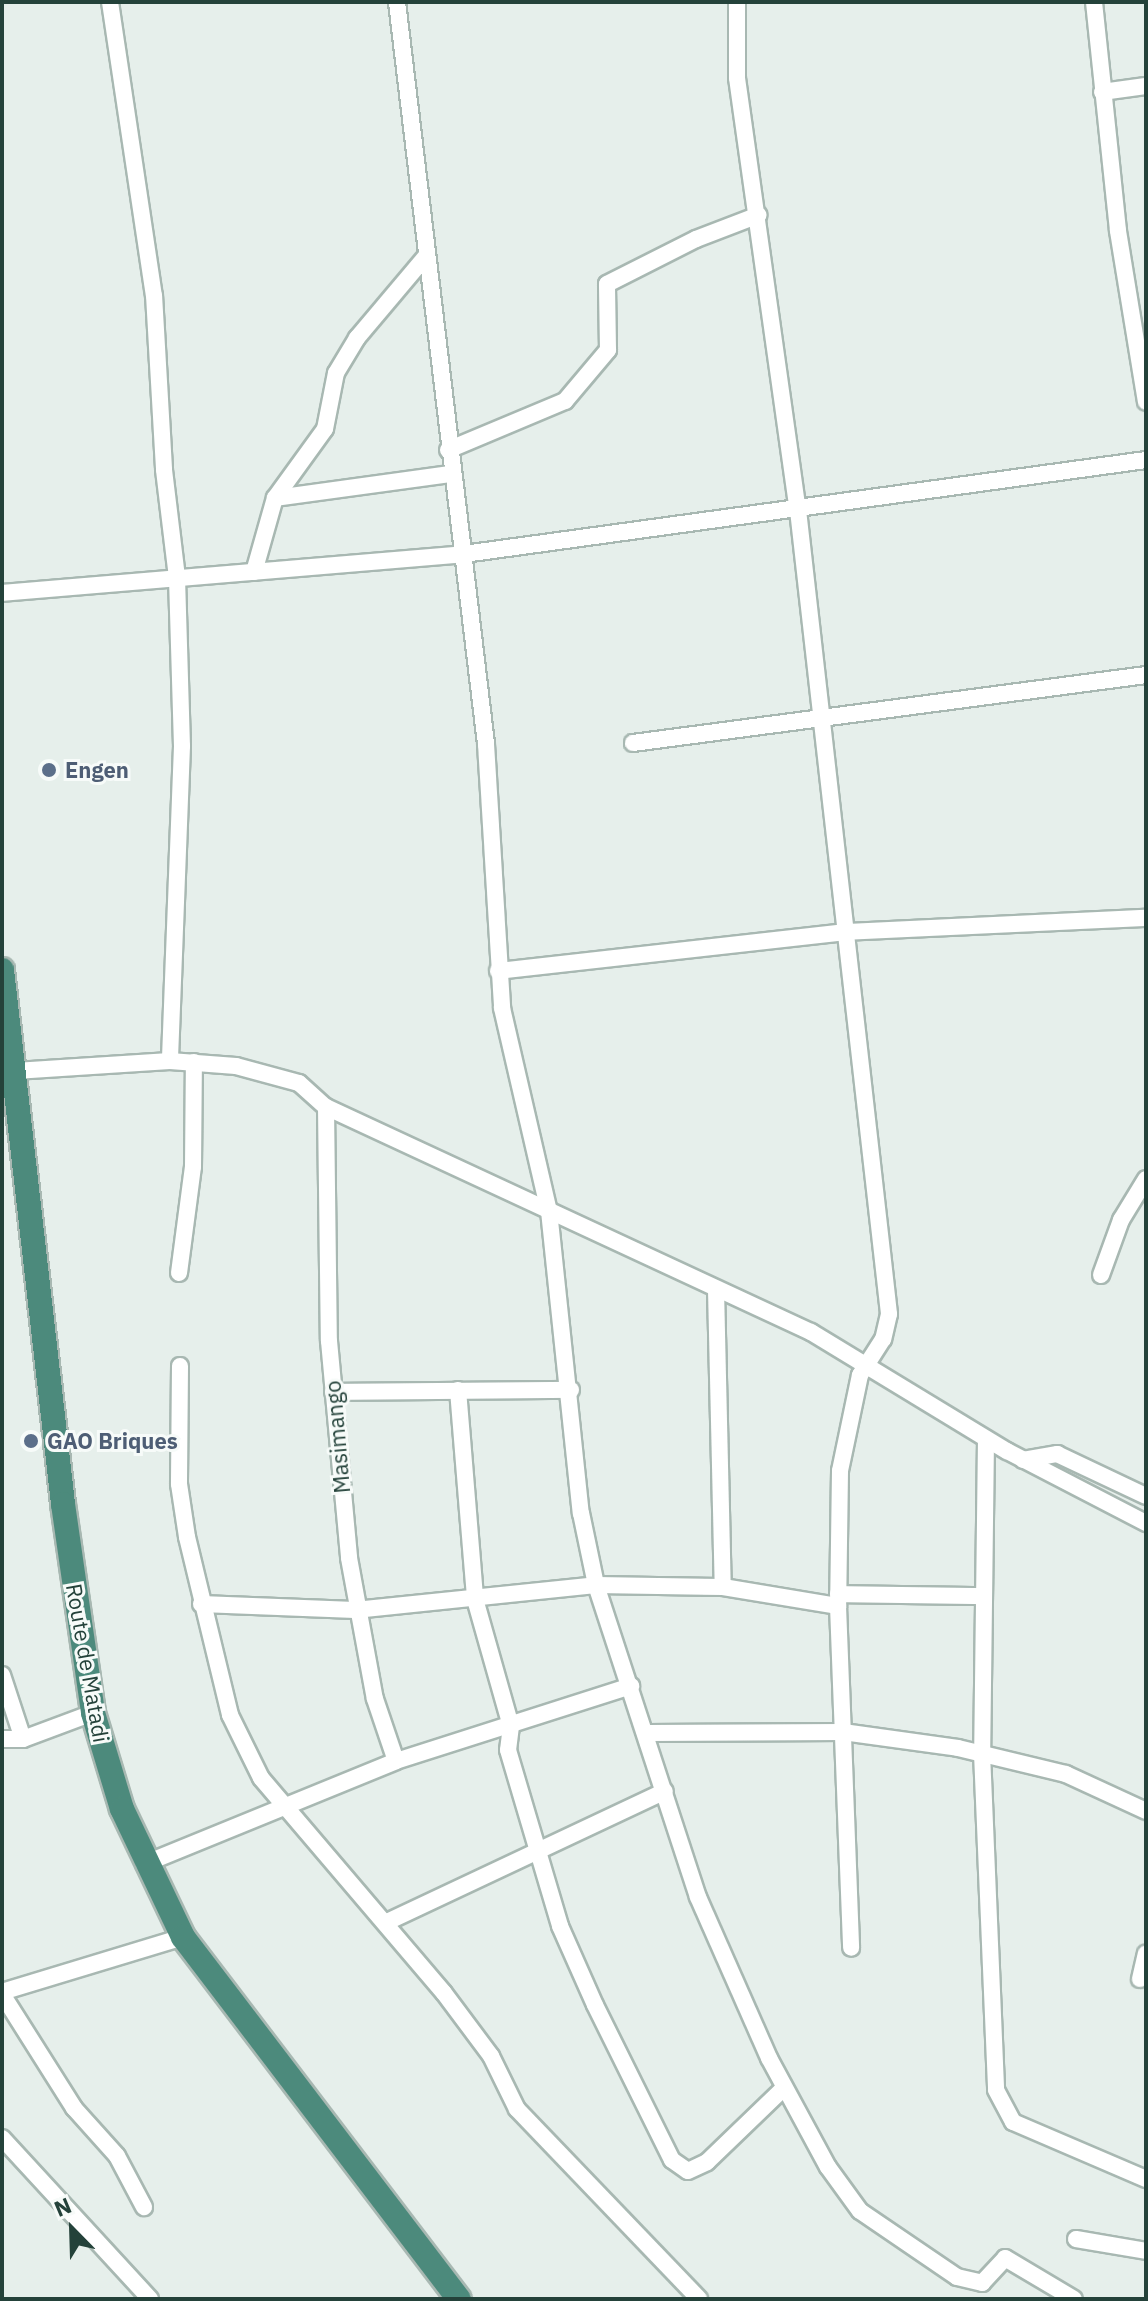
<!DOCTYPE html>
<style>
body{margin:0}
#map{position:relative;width:1148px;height:2301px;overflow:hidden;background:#e6efeb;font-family:"IBM Plex Sans",sans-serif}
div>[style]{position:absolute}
.roads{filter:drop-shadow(2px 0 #a8b8b2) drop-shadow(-2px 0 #a8b8b2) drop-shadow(0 2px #a8b8b2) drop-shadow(0 -2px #a8b8b2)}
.minor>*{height:16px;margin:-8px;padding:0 8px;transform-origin:8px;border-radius:8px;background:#fff}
.trunk>*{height:24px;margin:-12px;padding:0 12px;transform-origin:12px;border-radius:12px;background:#4c8a7c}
.dots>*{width:22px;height:22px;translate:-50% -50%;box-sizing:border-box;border:4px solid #f7fbf9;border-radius:50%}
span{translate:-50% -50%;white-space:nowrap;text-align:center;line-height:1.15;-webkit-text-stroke:6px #f7fbf9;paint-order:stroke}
.service-label{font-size:22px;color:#4e5e75;font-weight:700}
.left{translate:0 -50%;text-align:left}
.street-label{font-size:22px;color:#24423a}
.frame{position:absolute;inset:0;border:4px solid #24423a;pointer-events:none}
.north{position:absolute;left:32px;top:2189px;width:80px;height:80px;-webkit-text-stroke:6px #f7fbf9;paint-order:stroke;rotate:337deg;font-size:22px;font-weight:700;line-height:32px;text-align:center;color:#24423a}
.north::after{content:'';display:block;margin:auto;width:28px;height:36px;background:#24423a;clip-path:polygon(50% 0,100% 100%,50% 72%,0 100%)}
</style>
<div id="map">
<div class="roads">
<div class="minor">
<div style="left:110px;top:2px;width:296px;rotate:81.5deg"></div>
<div style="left:154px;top:295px;width:175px;rotate:86.7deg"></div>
<div style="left:164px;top:470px;width:109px;rotate:83.1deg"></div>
<div style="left:177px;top:578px;width:168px;rotate:88.3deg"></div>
<div style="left:182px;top:746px;width:315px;rotate:92.2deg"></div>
<div style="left:397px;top:2px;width:747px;rotate:83.16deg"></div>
<div style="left:486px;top:744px;width:264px;rotate:86.5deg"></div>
<div style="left:502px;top:1008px;width:208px;rotate:77deg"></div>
<div style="left:549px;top:1211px;width:304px;rotate:84deg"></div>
<div style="left:581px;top:1513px;width:74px;rotate:78.2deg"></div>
<div style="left:596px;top:1585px;width:328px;rotate:71.9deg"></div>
<div style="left:698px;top:1897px;width:176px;rotate:66.2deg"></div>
<div style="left:769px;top:2058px;width:124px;rotate:61.6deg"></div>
<div style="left:828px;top:2167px;width:54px;rotate:54deg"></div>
<div style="left:860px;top:2211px;width:117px;rotate:34.2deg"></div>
<div style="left:957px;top:2277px;width:26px;rotate:13deg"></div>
<div style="left:982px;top:2283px;width:34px;rotate:-47deg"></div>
<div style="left:1005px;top:2258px;width:80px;rotate:30.7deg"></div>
<div style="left:737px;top:2px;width:76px;rotate:90deg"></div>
<div style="left:737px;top:78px;width:436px;rotate:82deg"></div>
<div style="left:798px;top:510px;width:809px;rotate:83.54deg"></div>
<div style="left:889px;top:1314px;width:26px;rotate:103deg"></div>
<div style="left:883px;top:1339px;width:43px;rotate:122.6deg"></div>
<div style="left:860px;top:1375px;width:98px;rotate:101.8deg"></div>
<div style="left:840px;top:1471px;width:135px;rotate:90.8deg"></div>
<div style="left:838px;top:1606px;width:342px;rotate:87.8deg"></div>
<div style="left:1094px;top:2px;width:230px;rotate:84deg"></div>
<div style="left:1118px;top:231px;width:173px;rotate:80.7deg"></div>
<div style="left:1102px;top:92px;width:44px;rotate:-7.8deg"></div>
<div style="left:448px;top:450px;width:127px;rotate:-22.7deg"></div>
<div style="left:565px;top:401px;width:67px;rotate:-49.9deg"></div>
<div style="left:608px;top:350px;width:66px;rotate:-90.9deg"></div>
<div style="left:607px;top:284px;width:100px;rotate:-26.8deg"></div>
<div style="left:696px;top:239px;width:67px;rotate:-20.9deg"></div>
<div style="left:275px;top:498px;width:85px;rotate:-54.1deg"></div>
<div style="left:325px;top:429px;width:57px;rotate:-78.9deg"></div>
<div style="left:336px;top:373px;width:41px;rotate:-59deg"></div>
<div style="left:357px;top:338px;width:107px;rotate:-49.9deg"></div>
<div style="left:254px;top:572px;width:77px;rotate:-74.2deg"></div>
<div style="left:275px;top:498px;width:178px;rotate:-7.8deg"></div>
<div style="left:2px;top:593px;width:464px;rotate:-4.8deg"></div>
<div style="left:464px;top:554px;width:688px;rotate:-7.85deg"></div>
<div style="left:633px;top:743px;width:517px;rotate:-7.55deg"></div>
<div style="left:498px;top:971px;width:349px;rotate:-6.4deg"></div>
<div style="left:845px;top:932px;width:301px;rotate:-2.7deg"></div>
<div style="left:15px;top:1071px;width:155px;rotate:-3.7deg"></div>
<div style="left:170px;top:1061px;width:66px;rotate:4.3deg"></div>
<div style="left:236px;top:1066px;width:65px;rotate:15.1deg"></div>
<div style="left:299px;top:1083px;width:36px;rotate:42deg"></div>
<div style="left:326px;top:1107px;width:535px;rotate:24.89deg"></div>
<div style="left:811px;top:1332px;width:229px;rotate:31.3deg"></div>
<div style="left:1007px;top:1451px;width:157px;rotate:27.4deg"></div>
<div style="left:326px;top:1107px;width:234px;rotate:89.3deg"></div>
<div style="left:329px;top:1341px;width:218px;rotate:84.7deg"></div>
<div style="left:349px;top:1558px;width:143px;rotate:79.6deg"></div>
<div style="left:375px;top:1699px;width:65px;rotate:71.3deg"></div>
<div style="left:179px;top:1273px;width:107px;rotate:-82.5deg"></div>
<div style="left:193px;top:1167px;width:105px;rotate:-89.5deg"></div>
<div style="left:1101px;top:1275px;width:59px;rotate:-70deg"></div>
<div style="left:1121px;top:1220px;width:48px;rotate:-58.6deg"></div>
<div style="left:716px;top:1289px;width:298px;rotate:88.7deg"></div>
<div style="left:180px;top:1366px;width:118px;rotate:90.5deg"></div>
<div style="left:179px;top:1484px;width:54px;rotate:81.4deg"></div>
<div style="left:187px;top:1537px;width:183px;rotate:76.4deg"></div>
<div style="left:230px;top:1715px;width:70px;rotate:63.8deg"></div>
<div style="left:261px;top:1778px;width:282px;rotate:49.6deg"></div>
<div style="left:444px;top:1993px;width:79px;rotate:53.3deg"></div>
<div style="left:491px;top:2056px;width:59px;rotate:63.9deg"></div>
<div style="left:517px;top:2109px;width:263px;rotate:46.2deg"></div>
<div style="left:458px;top:1390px;width:210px;rotate:85.3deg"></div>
<div style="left:475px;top:1599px;width:132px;rotate:74.2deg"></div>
<div style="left:511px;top:1726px;width:24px;rotate:97deg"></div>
<div style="left:508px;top:1750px;width:184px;rotate:73.5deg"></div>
<div style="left:560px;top:1926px;width:86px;rotate:66.1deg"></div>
<div style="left:595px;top:2005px;width:173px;rotate:63.6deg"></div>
<div style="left:672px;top:2160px;width:19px;rotate:35deg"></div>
<div style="left:688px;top:2171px;width:21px;rotate:-25deg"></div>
<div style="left:707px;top:2162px;width:107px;rotate:-43.9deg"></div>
<div style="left:333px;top:1392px;width:238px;rotate:-0.5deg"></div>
<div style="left:986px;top:1439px;width:314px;rotate:90.7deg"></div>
<div style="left:982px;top:1753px;width:337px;rotate:87.6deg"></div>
<div style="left:996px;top:2090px;width:36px;rotate:62deg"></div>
<div style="left:1013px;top:2122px;width:145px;rotate:23.2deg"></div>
<div style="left:1023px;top:1460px;width:35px;rotate:-10deg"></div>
<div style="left:1057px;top:1454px;width:98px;rotate:25.3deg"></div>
<div style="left:838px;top:1594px;width:145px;rotate:0.8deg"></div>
<div style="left:201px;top:1604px;width:154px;rotate:2.2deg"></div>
<div style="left:355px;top:1610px;width:242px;rotate:-5.9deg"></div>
<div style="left:596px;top:1585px;width:127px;rotate:0.9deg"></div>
<div style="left:723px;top:1587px;width:117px;rotate:9.4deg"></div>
<div style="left:2px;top:1675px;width:67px;rotate:71.8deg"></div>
<div style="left:648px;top:1733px;width:195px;rotate:-0.3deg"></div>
<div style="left:843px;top:1732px;width:116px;rotate:7.9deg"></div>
<div style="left:958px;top:1748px;width:111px;rotate:13.5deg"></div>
<div style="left:1066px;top:1774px;width:88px;rotate:24.8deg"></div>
<div style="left:2px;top:1739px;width:21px"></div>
<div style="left:23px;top:1739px;width:75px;rotate:-20.4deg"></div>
<div style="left:144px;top:1864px;width:272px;rotate:-22.2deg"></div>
<div style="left:396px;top:1761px;width:247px;rotate:-17.7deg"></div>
<div style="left:387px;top:1922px;width:307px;rotate:-25.2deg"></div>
<div style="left:1140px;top:1979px;width:26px;rotate:-77deg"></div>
<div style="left:2px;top:1992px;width:189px;rotate:-16.9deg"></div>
<div style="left:2px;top:1994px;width:135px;rotate:57.7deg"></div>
<div style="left:74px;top:2108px;width:64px;rotate:48.1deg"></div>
<div style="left:117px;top:2156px;width:58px;rotate:62.1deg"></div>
<div style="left:2px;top:2138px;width:219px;rotate:47.4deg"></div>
<div style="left:1076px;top:2239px;width:71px;rotate:9.7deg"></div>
</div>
<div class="trunk">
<div style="left:2px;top:970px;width:537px;rotate:83.48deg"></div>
<div style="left:63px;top:1504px;width:211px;rotate:81.8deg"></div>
<div style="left:93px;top:1713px;width:100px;rotate:73.2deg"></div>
<div style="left:122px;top:1809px;width:142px;rotate:64.5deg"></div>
<div style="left:183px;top:1937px;width:455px;rotate:52.7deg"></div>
</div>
</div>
<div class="dots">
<div style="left:49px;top:770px;background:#5c6f8a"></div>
<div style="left:31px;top:1441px;background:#5c6f8a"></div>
</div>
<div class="service-label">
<span class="left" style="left:65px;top:770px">Engen</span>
<span class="left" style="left:47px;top:1441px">GAO Briques</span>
</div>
<div class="street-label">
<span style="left:337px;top:1437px;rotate:-95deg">Masimango</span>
<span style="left:88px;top:1663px;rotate:80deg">Route de Matadi</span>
</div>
<div class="frame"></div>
<div class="north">N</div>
</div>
